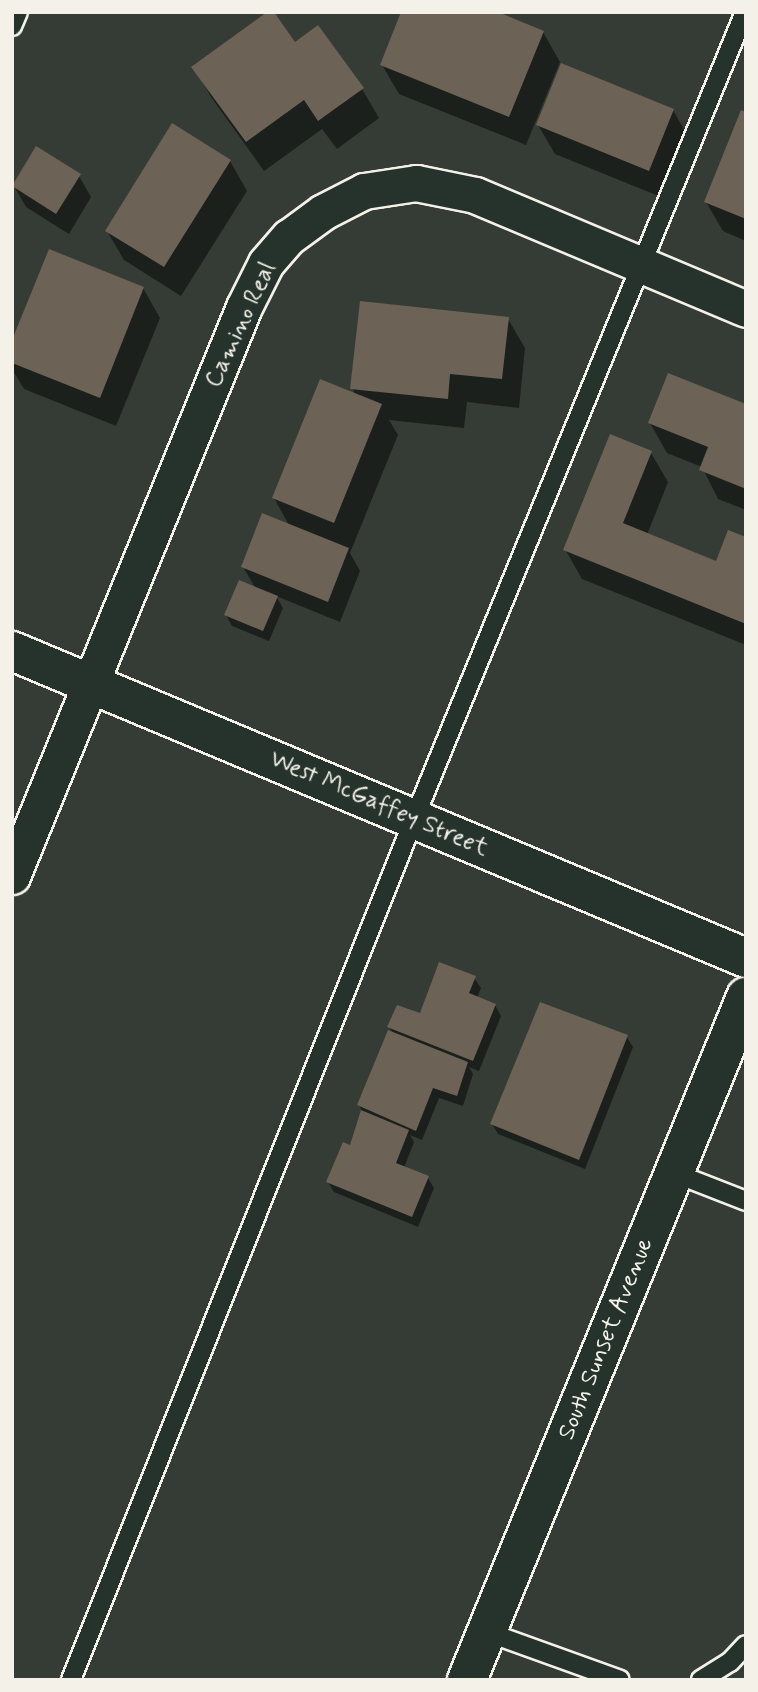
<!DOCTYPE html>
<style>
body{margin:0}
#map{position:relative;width:758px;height:1692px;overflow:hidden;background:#343c35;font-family:Mynerve,sans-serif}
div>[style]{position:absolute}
.shadow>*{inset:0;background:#0007}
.building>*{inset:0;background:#6c6255}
.roads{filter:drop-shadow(2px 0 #f4f1e8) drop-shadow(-2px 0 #f4f1e8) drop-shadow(0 2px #f4f1e8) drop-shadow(0 -2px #f4f1e8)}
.lane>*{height:18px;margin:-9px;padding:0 9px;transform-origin:9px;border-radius:9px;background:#26332d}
.street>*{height:35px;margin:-17.5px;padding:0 17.5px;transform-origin:17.5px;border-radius:17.5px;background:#26332d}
.secondary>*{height:38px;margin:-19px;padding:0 19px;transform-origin:19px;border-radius:19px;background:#26332d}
span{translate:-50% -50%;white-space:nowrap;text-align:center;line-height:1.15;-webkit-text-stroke:6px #26332d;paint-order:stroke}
.street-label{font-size:24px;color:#f4f1e8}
.frame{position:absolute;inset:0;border:14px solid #f4f1e8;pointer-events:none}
</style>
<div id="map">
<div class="shadow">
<div style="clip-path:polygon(543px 32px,560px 62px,526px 145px,399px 94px,382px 65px)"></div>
<div style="clip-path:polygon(295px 44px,362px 89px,379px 118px,337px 149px,322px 129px,264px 171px,211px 97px,194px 67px)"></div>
<div style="clip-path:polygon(673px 110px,690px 140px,666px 199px,555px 154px,538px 125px)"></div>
<div style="clip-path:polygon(746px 114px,746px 241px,723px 231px,706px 202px)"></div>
<div style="clip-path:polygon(230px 161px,247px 191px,181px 296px,124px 260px,107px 231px)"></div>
<div style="clip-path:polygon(79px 176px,91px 197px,69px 234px,26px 207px,14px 186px)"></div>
<div style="clip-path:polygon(143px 288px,160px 318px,116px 426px,24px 389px,12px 369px,12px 345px)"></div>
<div style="clip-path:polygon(508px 319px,525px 348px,519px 408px,467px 402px,464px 428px,389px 420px,398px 435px,350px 553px,360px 571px,340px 622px,276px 596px,283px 608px,269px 641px,232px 626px,226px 615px,256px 589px,243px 567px,290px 527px,274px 498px,356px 395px,352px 388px)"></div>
<div style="clip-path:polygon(746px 406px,746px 510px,718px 499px,702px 467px,667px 453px,650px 423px)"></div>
<div style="clip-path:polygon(651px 453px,668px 482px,647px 535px,717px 563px,746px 539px,746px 645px,582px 579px,565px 549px)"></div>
<div style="clip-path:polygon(474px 978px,481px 988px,477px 998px,495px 1005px,501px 1016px,479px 1071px,469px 1067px,473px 1074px,463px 1106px,439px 1098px,422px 1140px,410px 1135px,414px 1142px,404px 1168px,428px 1178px,434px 1188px,418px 1227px,334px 1192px,328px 1182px,351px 1147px,362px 1111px,359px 1105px,393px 1034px,389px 1026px,421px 1016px)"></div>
<div style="clip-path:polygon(626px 1036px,633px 1047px,585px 1169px,498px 1134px,492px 1124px)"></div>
</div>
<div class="building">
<div style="clip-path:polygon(267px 12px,274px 12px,295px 42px,318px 25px,364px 88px,318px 121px,304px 100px,246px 142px,191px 67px)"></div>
<div style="clip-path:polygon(401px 12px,498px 12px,544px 31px,509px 117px,380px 65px)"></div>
<div style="clip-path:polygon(561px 63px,674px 109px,649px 171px,536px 125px)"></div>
<div style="clip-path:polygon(741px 110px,746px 112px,746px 219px,704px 202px)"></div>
<div style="clip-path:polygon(172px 123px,231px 160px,164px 267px,105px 231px)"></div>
<div style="clip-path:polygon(36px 146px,81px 174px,56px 214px,12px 186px)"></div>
<div style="clip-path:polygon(49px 249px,144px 287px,100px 398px,12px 363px,12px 340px)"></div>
<div style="clip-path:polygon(360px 301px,509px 317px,502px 379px,450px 374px,448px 399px,350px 389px)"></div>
<div style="clip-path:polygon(668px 373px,746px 404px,746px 489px,699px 470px,708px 447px,648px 423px)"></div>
<div style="clip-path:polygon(320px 379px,382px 404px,334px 523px,272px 498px)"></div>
<div style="clip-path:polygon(610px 434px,652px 451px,623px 523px,716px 561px,728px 530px,746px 537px,746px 624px,563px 550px)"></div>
<div style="clip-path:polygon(262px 513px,349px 548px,328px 602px,241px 567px)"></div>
<div style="clip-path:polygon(239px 580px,278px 596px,263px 631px,224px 615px)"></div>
<div style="clip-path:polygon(439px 962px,476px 976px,469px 993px,496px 1004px,473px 1061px,387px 1027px,397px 1005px,420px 1013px)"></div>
<div style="clip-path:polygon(540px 1002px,628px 1035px,579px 1160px,490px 1124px)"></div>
<div style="clip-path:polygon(388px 1030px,468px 1062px,457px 1096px,433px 1088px,416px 1131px,357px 1105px)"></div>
<div style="clip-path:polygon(361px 1110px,409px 1130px,396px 1163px,429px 1176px,412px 1217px,326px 1182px,343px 1142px,350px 1145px)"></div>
</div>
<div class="roads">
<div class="lane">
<div style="left:12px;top:26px;width:15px;rotate:-67deg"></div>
<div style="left:674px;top:1173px;width:77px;rotate:21.3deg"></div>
<div style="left:487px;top:1632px;width:141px;rotate:19.8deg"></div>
<div style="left:71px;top:1680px;width:927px;rotate:-68.28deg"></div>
<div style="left:414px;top:819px;width:872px;rotate:-67.7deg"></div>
<div style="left:701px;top:1680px;width:34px;rotate:-32deg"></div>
<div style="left:730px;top:1662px;width:23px;rotate:-47deg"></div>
</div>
<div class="street">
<div style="left:12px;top:876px;width:614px;rotate:-67.82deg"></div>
<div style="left:244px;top:307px;width:49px;rotate:-63.4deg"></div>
<div style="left:266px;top:263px;width:35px;rotate:-49deg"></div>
<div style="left:289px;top:237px;width:42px;rotate:-36.3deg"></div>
<div style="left:323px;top:212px;width:46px;rotate:-27.1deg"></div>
<div style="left:364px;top:191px;width:53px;rotate:-8.7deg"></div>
<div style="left:416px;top:183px;width:60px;rotate:11.5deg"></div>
<div style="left:475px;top:195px;width:294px;rotate:22.8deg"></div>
</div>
<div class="secondary">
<div style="left:12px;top:651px;width:796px;rotate:22.7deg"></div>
<div style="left:467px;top:1680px;width:738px;rotate:-67.78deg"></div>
</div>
</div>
<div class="street-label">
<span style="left:241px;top:325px;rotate:-65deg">Camino Real</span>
<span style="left:379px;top:804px;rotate:23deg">West McGaffey Street</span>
<span style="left:606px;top:1339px;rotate:-68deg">South Sunset Avenue</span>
</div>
<div class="frame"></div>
</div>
